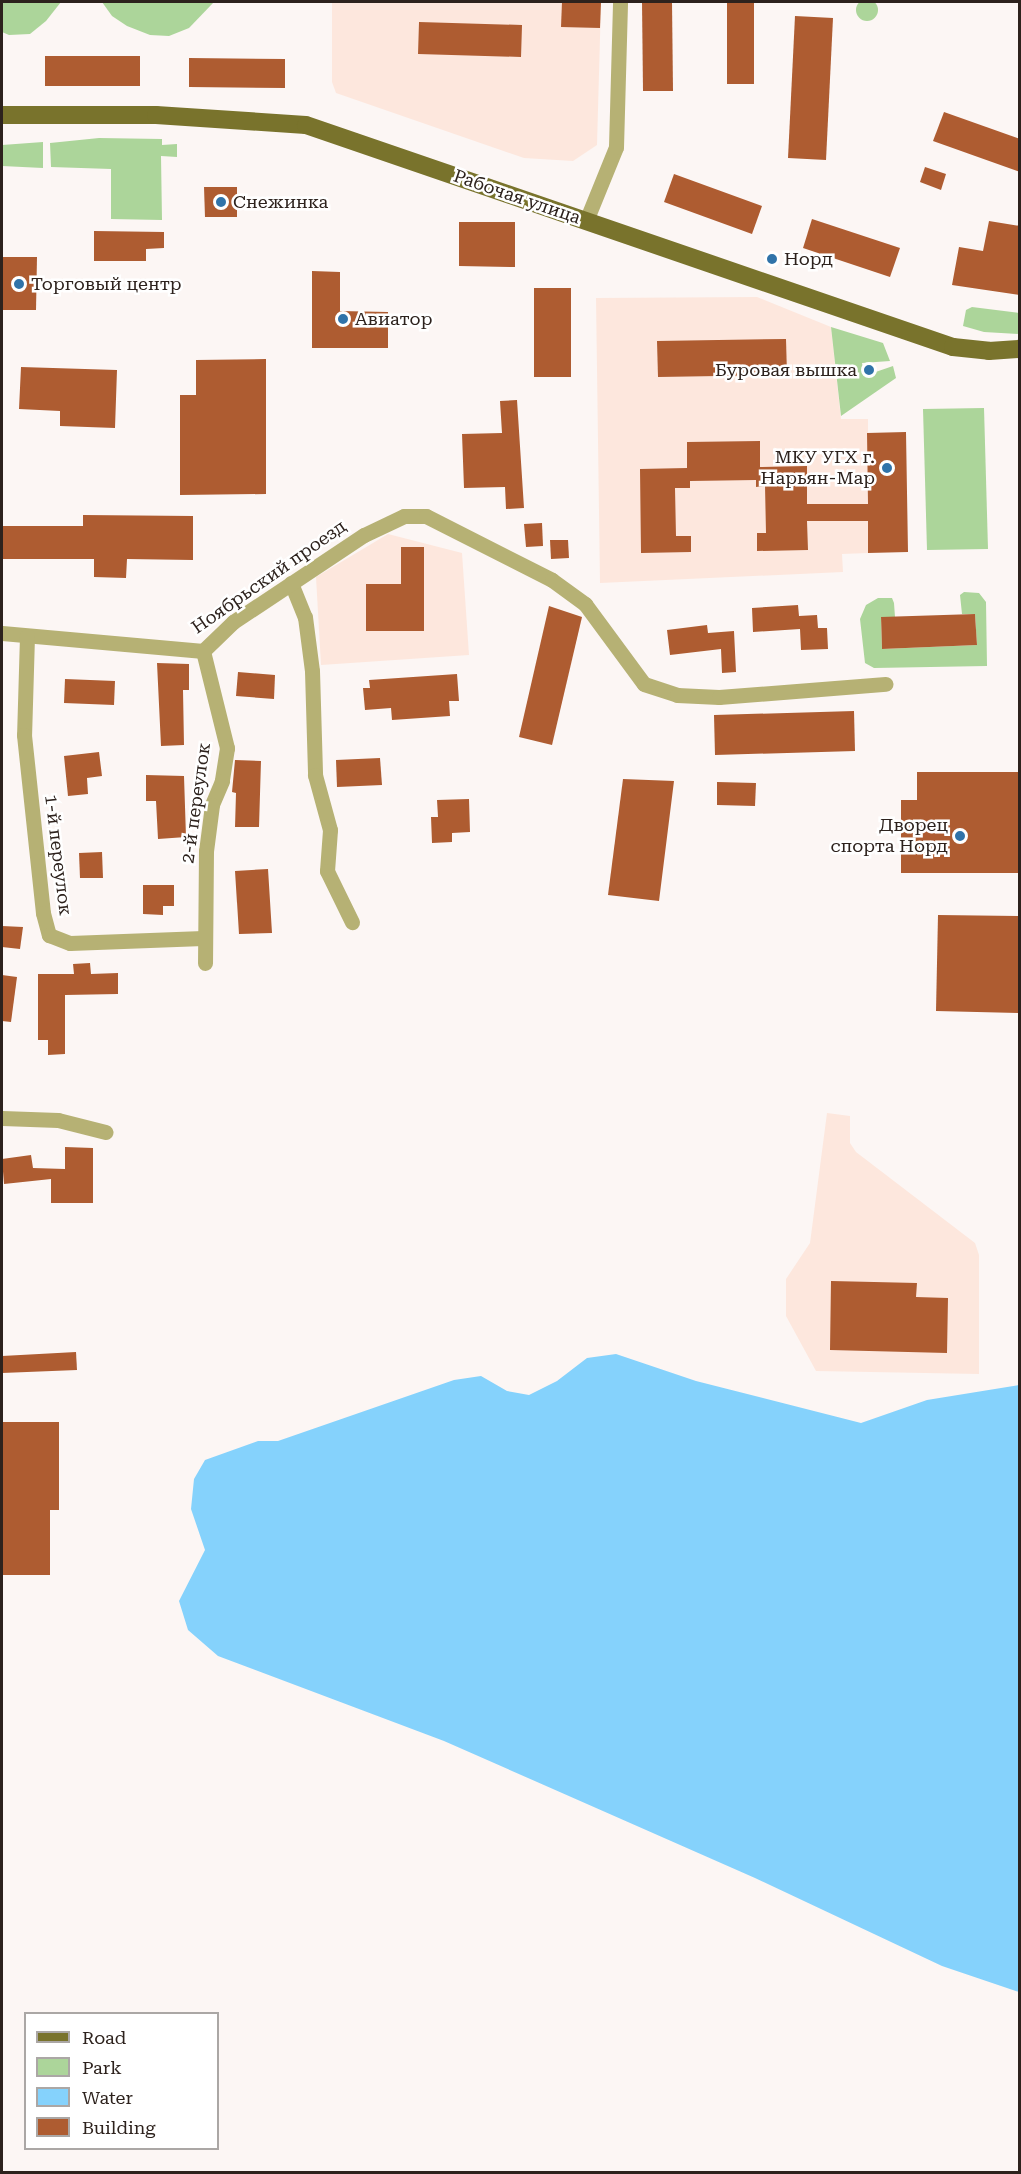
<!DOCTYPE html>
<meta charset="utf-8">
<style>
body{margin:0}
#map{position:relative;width:1021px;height:2174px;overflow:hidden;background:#fcf6f4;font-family:"Roboto Serif",serif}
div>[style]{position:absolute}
.built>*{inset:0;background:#fde7dd}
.green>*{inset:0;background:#acd59a}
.round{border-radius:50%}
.water>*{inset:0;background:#85d2fc}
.building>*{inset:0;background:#ae5c31}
.street>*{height:15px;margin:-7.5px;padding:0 7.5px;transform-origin:7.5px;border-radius:7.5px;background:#b6b174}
.primary>*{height:18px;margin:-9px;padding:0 9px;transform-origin:9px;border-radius:9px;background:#79732c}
.dots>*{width:16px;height:16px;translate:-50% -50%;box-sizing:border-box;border:3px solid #fff;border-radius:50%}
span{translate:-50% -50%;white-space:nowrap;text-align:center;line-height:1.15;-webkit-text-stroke:5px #fff;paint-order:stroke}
.street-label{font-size:18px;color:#2d221d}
.poi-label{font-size:18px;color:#2d221d}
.left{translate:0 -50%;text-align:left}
.right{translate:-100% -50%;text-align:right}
.frame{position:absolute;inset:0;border:3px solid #2d221d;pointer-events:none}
.legend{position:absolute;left:24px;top:2012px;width:195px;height:138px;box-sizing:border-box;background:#fff;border:2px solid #aba7a5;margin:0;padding:8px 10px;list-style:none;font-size:18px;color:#2d221d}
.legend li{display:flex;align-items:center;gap:12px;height:30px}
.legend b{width:30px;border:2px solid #aba7a5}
</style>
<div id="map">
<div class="built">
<div style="clip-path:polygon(332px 2px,601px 2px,597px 145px,573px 161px,524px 158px,336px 93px,332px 82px)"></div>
<div style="clip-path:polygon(757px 297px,831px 327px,841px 419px,868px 419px,868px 553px,842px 554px,843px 572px,600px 583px,596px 298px)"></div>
<div style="clip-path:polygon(388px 534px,462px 553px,469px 655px,321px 665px,316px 577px)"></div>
<div style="clip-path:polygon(827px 1113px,850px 1116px,850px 1143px,856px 1152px,975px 1243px,979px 1255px,979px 1374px,816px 1371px,786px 1316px,786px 1279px,810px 1243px)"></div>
</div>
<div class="green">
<div class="round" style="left:856px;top:-1px;width:22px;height:22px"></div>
<div style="clip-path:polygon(2px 2px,61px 2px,46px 21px,30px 34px,9px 35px,2px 32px)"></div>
<div style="clip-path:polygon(102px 2px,214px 2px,189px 28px,169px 36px,150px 35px,127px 26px,112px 16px)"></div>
<div style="clip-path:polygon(99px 138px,162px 139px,162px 145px,177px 144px,177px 157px,161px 156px,162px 220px,111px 219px,111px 169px,51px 167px,50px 143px)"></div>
<div style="clip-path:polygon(43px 142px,43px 168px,2px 166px,2px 145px)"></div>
<div style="clip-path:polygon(972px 307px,1019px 313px,1019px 334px,984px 332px,963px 326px,966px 310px)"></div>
<div style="clip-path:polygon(831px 327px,883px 343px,890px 361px,862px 363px,864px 376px,893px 366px,896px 378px,841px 416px)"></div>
<div style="clip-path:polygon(984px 408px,988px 549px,927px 550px,923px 409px)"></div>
<div style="clip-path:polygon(964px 592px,979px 593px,986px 602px,987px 666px,874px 668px,865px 663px,860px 619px,866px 605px,878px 598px,892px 598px,894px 603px,895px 617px,881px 618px,882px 649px,977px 645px,975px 614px,962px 614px,960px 595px)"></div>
</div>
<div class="water">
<div style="clip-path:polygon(616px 1354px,696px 1381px,861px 1423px,927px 1400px,1019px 1385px,1019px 1992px,942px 1966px,755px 1878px,444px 1741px,218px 1656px,188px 1630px,179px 1601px,205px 1550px,191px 1509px,194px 1479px,205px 1460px,258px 1441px,278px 1441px,454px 1380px,481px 1376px,507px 1391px,529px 1395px,557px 1381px,587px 1358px)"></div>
</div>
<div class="building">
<div style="clip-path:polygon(562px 2px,601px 2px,600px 28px,561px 27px)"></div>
<div style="clip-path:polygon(642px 2px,672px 2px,673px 91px,643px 91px)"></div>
<div style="clip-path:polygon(727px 2px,754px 2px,754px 84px,727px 84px)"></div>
<div style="clip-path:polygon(795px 16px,833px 18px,826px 160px,788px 158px)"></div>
<div style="clip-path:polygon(419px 22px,522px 25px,521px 57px,418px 54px)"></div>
<div style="clip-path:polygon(45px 56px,140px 56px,140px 86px,45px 86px)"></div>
<div style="clip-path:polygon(189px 58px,285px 59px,285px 88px,189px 87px)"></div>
<div style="clip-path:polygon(944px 112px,1020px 139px,1020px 172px,933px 141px)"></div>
<div style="clip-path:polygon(925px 167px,946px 174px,941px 190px,920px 182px)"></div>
<div style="clip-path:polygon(674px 174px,762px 206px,752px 234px,664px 202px)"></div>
<div style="clip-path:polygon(204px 187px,237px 187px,237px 217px,205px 217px)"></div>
<div style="clip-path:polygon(812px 219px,900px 248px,890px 277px,803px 248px)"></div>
<div style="clip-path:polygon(989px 221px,1020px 226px,1020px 295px,952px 285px,959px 247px,983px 251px)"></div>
<div style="clip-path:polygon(459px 222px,515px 222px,515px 267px,459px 266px)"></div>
<div style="clip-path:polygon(94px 231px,164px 232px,164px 248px,146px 249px,146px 261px,94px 261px)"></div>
<div style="clip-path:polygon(2px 257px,37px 257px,36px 310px,2px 310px)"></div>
<div style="clip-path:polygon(312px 271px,340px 272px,340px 311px,388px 312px,388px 348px,312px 348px)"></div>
<div style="clip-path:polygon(534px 288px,571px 288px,571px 377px,534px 377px)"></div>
<div style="clip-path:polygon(786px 339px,787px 375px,658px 377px,657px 341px)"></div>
<div style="clip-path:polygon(266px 359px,266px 494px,180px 495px,180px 395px,196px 395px,196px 360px)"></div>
<div style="clip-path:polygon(21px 367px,117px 370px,115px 428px,60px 426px,60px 411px,19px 409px)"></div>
<div style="clip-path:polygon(517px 400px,524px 508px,506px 509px,505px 487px,464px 488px,462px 434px,502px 433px,500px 401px)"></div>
<div style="clip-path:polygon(906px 432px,908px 552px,868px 553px,868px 521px,807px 521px,808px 550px,757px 551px,757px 533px,766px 533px,765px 486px,756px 487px,756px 480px,690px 481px,690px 488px,675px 488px,676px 536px,691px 536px,691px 552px,641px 553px,640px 469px,687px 468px,687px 442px,760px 441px,760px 467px,807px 466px,807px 504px,868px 504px,867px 433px)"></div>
<div style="clip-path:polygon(83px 515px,193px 516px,193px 560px,127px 559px,126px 578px,94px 577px,94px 559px,2px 559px,2px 526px,83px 526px)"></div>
<div style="clip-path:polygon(542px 523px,543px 546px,526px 547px,524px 524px)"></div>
<div style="clip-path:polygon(550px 540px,568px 540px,569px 558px,551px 559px)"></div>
<div style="clip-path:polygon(401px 547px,424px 547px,424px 631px,366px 631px,366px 584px,401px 584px)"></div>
<div style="clip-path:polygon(798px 605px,799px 616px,817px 615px,818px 628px,827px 628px,828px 649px,801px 650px,800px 629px,753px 632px,752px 608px)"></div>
<div style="clip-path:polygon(549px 606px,582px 617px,552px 745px,519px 737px)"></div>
<div style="clip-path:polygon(975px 614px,977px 645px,882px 649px,881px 617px)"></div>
<div style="clip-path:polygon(707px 625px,708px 633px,734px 631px,736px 672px,722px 673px,721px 649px,670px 655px,667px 630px)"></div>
<div style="clip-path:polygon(157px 663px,189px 664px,189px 690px,183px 690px,184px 745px,161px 746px)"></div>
<div style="clip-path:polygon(238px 672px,275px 675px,274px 699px,236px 696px)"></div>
<div style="clip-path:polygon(457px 674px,459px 701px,449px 701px,450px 716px,392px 720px,391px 708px,365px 710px,363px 688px,370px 688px,369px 680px)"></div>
<div style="clip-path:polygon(65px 679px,115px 681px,114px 705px,64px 703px)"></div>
<div style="clip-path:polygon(854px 711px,855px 751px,715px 755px,714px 715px)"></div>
<div style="clip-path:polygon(99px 752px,102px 776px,87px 778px,88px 794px,68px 796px,64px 756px)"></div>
<div style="clip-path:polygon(380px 758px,382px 785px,337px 787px,336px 760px)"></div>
<div style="clip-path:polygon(235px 760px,261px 761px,259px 827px,235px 827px,236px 793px,232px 792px)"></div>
<div style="clip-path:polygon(917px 772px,1020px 772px,1020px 873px,901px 873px,901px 800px,917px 800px)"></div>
<div style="clip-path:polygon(146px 775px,184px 776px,186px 837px,158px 839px,156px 801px,146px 801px)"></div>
<div style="clip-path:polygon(623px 779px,674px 781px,659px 901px,608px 895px)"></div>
<div style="clip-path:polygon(717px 782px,756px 783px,755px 806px,717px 805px)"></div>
<div style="clip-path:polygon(469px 799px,470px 832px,452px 833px,452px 842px,432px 843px,431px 817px,438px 817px,437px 800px)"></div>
<div style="clip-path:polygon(102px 852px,103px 878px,80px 878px,79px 853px)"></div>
<div style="clip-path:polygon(268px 869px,272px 933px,239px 934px,235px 871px)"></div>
<div style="clip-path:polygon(143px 885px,174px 885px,174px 906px,163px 906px,163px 915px,143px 914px)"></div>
<div style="clip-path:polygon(938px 915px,1020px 916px,1020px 1013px,936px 1011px)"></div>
<div style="clip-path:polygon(2px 926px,23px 927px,20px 949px,2px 947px)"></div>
<div style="clip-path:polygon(90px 963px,91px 974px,118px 973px,118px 994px,65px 995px,65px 1054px,48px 1055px,48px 1040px,38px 1040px,38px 974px,74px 974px,73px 964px)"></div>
<div style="clip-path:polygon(2px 975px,17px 977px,11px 1022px,2px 1021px)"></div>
<div style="clip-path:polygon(65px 1147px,93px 1148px,93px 1203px,51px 1203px,51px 1179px,4px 1184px,2px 1159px,31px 1155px,33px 1168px,65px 1169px)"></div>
<div style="clip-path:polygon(831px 1281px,917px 1283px,916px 1297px,948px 1298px,947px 1353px,830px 1350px)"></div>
<div style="clip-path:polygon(76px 1352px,77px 1370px,2px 1373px,2px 1356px)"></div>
<div style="clip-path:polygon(2px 1422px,59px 1422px,59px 1510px,50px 1510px,50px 1575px,2px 1575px)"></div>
</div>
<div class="street">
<div style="left:586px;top:221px;width:80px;rotate:-67.9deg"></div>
<div style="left:616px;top:147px;width:145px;rotate:-88.4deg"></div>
<div style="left:291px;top:583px;width:37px;rotate:68deg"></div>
<div style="left:305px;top:617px;width:54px;rotate:82.6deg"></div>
<div style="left:312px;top:671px;width:104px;rotate:88.3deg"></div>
<div style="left:315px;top:775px;width:57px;rotate:74.7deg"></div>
<div style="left:330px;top:830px;width:41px;rotate:94.2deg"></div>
<div style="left:327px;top:871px;width:57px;rotate:63.9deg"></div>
<div style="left:2px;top:633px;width:202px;rotate:5.1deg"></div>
<div style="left:203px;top:651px;width:42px;rotate:-44deg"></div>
<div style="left:233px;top:622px;width:157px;rotate:-33.6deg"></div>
<div style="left:364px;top:535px;width:44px;rotate:-25.4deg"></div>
<div style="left:404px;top:516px;width:22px"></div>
<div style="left:426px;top:516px;width:141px;rotate:26.9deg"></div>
<div style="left:552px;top:580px;width:41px;rotate:36deg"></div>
<div style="left:585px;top:604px;width:99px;rotate:53.6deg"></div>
<div style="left:644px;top:684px;width:35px;rotate:18deg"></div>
<div style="left:677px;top:695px;width:42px;rotate:2.7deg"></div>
<div style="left:719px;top:697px;width:167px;rotate:-4.5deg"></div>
<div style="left:27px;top:636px;width:99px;rotate:91.7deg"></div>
<div style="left:24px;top:735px;width:179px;rotate:83.9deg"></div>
<div style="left:43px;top:913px;width:23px;rotate:75deg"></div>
<div style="left:49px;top:935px;width:22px;rotate:21deg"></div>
<div style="left:70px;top:943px;width:133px;rotate:-2.2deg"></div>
<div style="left:203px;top:651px;width:100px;rotate:76.1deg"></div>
<div style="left:227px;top:748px;width:33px;rotate:99deg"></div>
<div style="left:222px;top:781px;width:26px;rotate:113deg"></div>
<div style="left:212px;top:805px;width:46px;rotate:97.4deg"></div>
<div style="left:206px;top:851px;width:112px;rotate:90.5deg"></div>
<div style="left:2px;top:1118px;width:56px;rotate:2deg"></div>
<div style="left:58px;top:1120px;width:49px;rotate:14.3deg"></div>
</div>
<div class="primary">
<div style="left:2px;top:115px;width:154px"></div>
<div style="left:156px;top:115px;width:150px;rotate:3.8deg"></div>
<div style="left:306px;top:125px;width:684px;rotate:18.94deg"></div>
<div style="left:953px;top:347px;width:36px;rotate:6deg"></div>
<div style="left:989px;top:351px;width:31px;rotate:-4deg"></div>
</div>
<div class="dots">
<div style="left:221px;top:202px;background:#3073a9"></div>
<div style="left:772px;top:259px;background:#3073a9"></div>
<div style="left:19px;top:284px;background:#3073a9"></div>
<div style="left:343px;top:319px;background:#3073a9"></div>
<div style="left:869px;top:370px;background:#3073a9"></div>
<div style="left:887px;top:468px;background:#3073a9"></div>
<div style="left:960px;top:836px;background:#3073a9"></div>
</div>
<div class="street-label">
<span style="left:517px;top:197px;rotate:19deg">Рабочая улица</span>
<span style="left:269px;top:577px;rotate:-35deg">Ноябрьский проезд</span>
<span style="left:196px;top:803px;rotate:-82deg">2-й переулок</span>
<span style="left:58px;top:855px;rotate:83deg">1-й переулок</span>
</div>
<div class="poi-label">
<span class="left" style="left:233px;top:202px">Снежинка</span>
<span class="left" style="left:784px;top:259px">Норд</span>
<span class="left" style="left:31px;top:284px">Торговый центр</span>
<span class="left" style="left:355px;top:319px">Авиатор</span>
<span class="right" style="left:857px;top:370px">Буровая вышка</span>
<span class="right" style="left:875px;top:468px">МКУ УГХ г.<br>Нарьян-Мар</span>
<span class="right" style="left:948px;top:836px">Дворец<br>спорта Норд</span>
</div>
<div class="frame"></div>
<ul class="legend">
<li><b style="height:8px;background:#79732c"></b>Road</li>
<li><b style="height:16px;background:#acd59a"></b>Park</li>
<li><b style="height:16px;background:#85d2fc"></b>Water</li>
<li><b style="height:16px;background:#ae5c31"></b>Building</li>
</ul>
</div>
